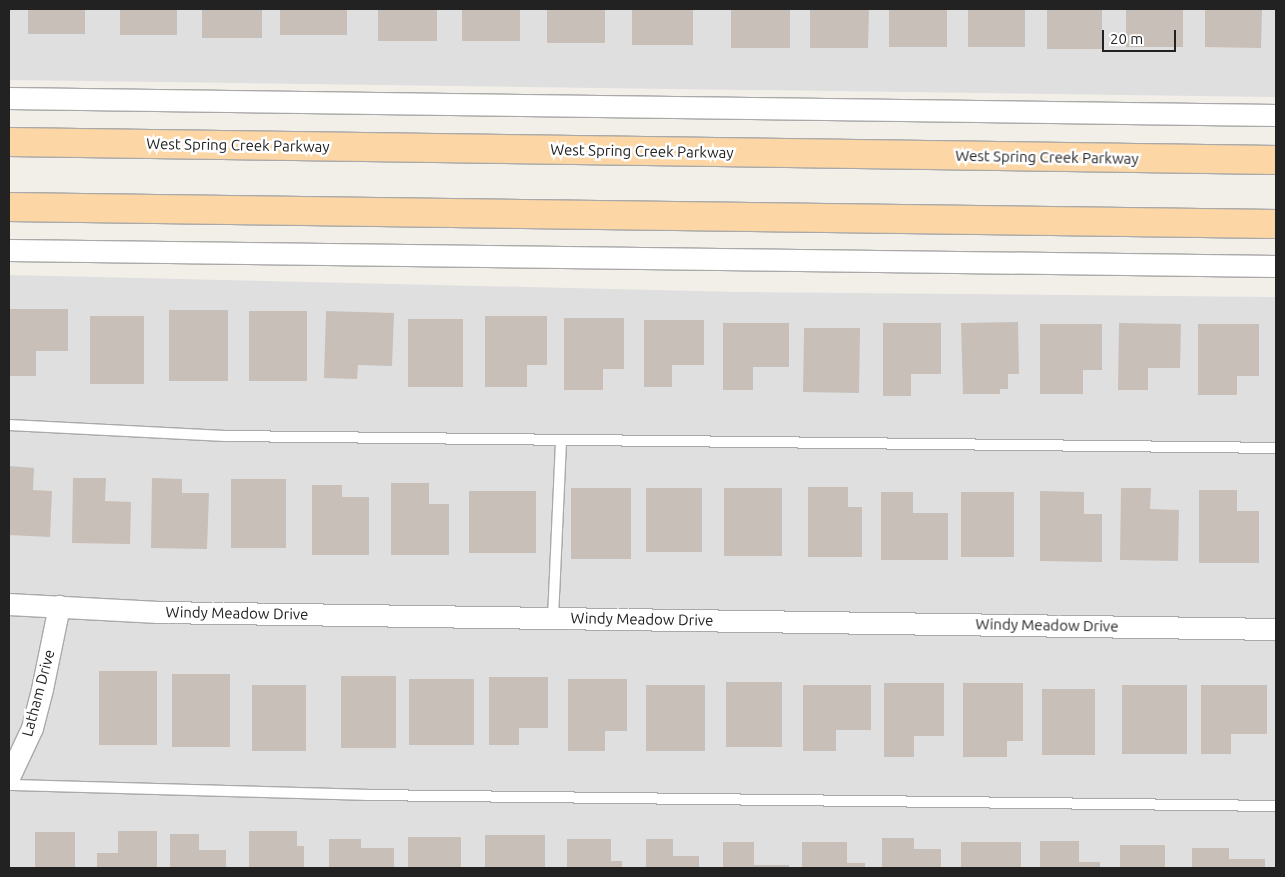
<!DOCTYPE html>
<style>
body{margin:0}
#map{position:relative;width:1285px;height:877px;overflow:hidden;background:#f2efe9;font-family:Ubuntu,sans-serif}
div>[style]{position:absolute}
.residential>*{inset:0;background:#e0dfdf}
.building>*{inset:0;background:#c7bfb8}
.roads{filter:drop-shadow(1px 0 #a9a9a9) drop-shadow(-1px 0 #a9a9a9) drop-shadow(0 1px #a9a9a9) drop-shadow(0 -1px #a9a9a9)}
.service>*{height:10px;margin:-5px;padding:0 5px;transform-origin:5px;border-radius:5px;background:#fff}
.minor>*{height:21px;margin:-10.5px;padding:0 10.5px;transform-origin:10.5px;border-radius:10.5px;background:#fff}
.primary>*{height:28px;margin:-14px;padding:0 14px;transform-origin:14px;border-radius:14px;background:#fcd6a4}
span{translate:-50% -50%;white-space:nowrap;text-align:center;line-height:1.15;-webkit-text-stroke:5px #fff;paint-order:stroke}
.street-label{font-size:15px;color:#222}
.frame{position:absolute;inset:0;border:10px solid #222;pointer-events:none}
.scale{position:absolute;left:1102px;top:30px;width:74px;height:22px;box-sizing:border-box;border:2px solid #222;border-top:0;padding-left:6px;font-size:15px;line-height:18px;white-space:nowrap;color:#222;-webkit-text-stroke:4px #fff;paint-order:stroke}
</style>
<div id="map">
<div class="residential">
<div style="clip-path:polygon(9px 9px,1276px 9px,1276px 97px,9px 80px)"></div>
<div style="clip-path:polygon(9px 275px,739px 292px,1276px 297px,1276px 868px,9px 868px)"></div>
</div>
<div class="building">
<div style="clip-path:polygon(28px 9px,85px 9px,85px 34px,28px 34px)"></div>
<div style="clip-path:polygon(120px 9px,177px 9px,177px 35px,120px 35px)"></div>
<div style="clip-path:polygon(202px 9px,262px 9px,262px 38px,202px 38px)"></div>
<div style="clip-path:polygon(280px 9px,347px 9px,347px 35px,280px 35px)"></div>
<div style="clip-path:polygon(378px 9px,437px 9px,437px 41px,378px 41px)"></div>
<div style="clip-path:polygon(462px 9px,520px 9px,520px 41px,462px 41px)"></div>
<div style="clip-path:polygon(547px 9px,605px 9px,605px 43px,547px 43px)"></div>
<div style="clip-path:polygon(632px 9px,693px 9px,693px 45px,632px 45px)"></div>
<div style="clip-path:polygon(731px 9px,790px 9px,790px 48px,731px 48px)"></div>
<div style="clip-path:polygon(810px 9px,869px 9px,868px 48px,810px 48px)"></div>
<div style="clip-path:polygon(889px 9px,947px 9px,947px 47px,889px 47px)"></div>
<div style="clip-path:polygon(968px 9px,1025px 9px,1025px 47px,968px 47px)"></div>
<div style="clip-path:polygon(1047px 9px,1102px 9px,1102px 49px,1047px 49px)"></div>
<div style="clip-path:polygon(1126px 9px,1183px 9px,1183px 47px,1126px 47px)"></div>
<div style="clip-path:polygon(1205px 9px,1262px 9px,1261px 48px,1205px 47px)"></div>
<div style="clip-path:polygon(9px 309px,68px 309px,68px 351px,36px 351px,36px 376px,9px 376px)"></div>
<div style="clip-path:polygon(169px 310px,228px 310px,228px 381px,169px 381px)"></div>
<div style="clip-path:polygon(249px 311px,307px 311px,307px 381px,249px 381px)"></div>
<div style="clip-path:polygon(326px 311px,394px 313px,392px 366px,358px 365px,357px 379px,324px 378px)"></div>
<div style="clip-path:polygon(90px 316px,144px 316px,144px 384px,90px 384px)"></div>
<div style="clip-path:polygon(485px 316px,547px 316px,547px 365px,527px 365px,527px 387px,485px 387px)"></div>
<div style="clip-path:polygon(564px 318px,624px 318px,624px 369px,603px 369px,603px 390px,564px 390px)"></div>
<div style="clip-path:polygon(408px 319px,463px 319px,463px 387px,408px 387px)"></div>
<div style="clip-path:polygon(644px 320px,704px 320px,704px 365px,672px 365px,672px 387px,644px 387px)"></div>
<div style="clip-path:polygon(1018px 322px,1019px 374px,1008px 374px,1008px 389px,1000px 389px,1000px 394px,963px 394px,961px 323px)"></div>
<div style="clip-path:polygon(723px 323px,789px 323px,789px 367px,753px 367px,753px 390px,723px 390px)"></div>
<div style="clip-path:polygon(883px 323px,941px 323px,941px 374px,911px 374px,911px 396px,883px 396px)"></div>
<div style="clip-path:polygon(1119px 323px,1181px 324px,1180px 368px,1148px 368px,1148px 390px,1118px 390px)"></div>
<div style="clip-path:polygon(1040px 324px,1102px 324px,1102px 370px,1083px 370px,1083px 394px,1040px 394px)"></div>
<div style="clip-path:polygon(1198px 324px,1259px 324px,1259px 376px,1237px 376px,1237px 395px,1198px 395px)"></div>
<div style="clip-path:polygon(804px 328px,860px 328px,859px 393px,803px 392px)"></div>
<div style="clip-path:polygon(9px 466px,34px 468px,33px 490px,52px 491px,50px 537px,9px 535px)"></div>
<div style="clip-path:polygon(73px 478px,106px 478px,105px 501px,131px 502px,130px 544px,72px 543px)"></div>
<div style="clip-path:polygon(152px 478px,182px 479px,182px 493px,209px 493px,207px 549px,151px 548px)"></div>
<div style="clip-path:polygon(231px 479px,286px 479px,286px 548px,231px 548px)"></div>
<div style="clip-path:polygon(391px 483px,429px 483px,429px 504px,449px 504px,449px 555px,391px 555px)"></div>
<div style="clip-path:polygon(312px 485px,342px 485px,342px 497px,369px 497px,369px 555px,312px 555px)"></div>
<div style="clip-path:polygon(808px 487px,848px 487px,848px 507px,862px 507px,862px 557px,808px 557px)"></div>
<div style="clip-path:polygon(571px 488px,631px 488px,631px 559px,571px 559px)"></div>
<div style="clip-path:polygon(646px 488px,702px 488px,702px 552px,646px 552px)"></div>
<div style="clip-path:polygon(724px 488px,782px 488px,782px 556px,724px 556px)"></div>
<div style="clip-path:polygon(1121px 488px,1151px 488px,1150px 509px,1179px 510px,1178px 561px,1120px 560px)"></div>
<div style="clip-path:polygon(1199px 490px,1237px 490px,1237px 511px,1259px 511px,1259px 563px,1199px 563px)"></div>
<div style="clip-path:polygon(469px 491px,536px 491px,536px 553px,469px 553px)"></div>
<div style="clip-path:polygon(1040px 491px,1084px 492px,1084px 514px,1102px 514px,1102px 562px,1040px 561px)"></div>
<div style="clip-path:polygon(881px 492px,913px 492px,913px 513px,948px 513px,948px 560px,881px 560px)"></div>
<div style="clip-path:polygon(961px 492px,1014px 492px,1014px 557px,961px 557px)"></div>
<div style="clip-path:polygon(99px 671px,157px 671px,157px 745px,99px 745px)"></div>
<div style="clip-path:polygon(172px 674px,230px 674px,230px 747px,172px 747px)"></div>
<div style="clip-path:polygon(341px 676px,396px 676px,396px 748px,341px 748px)"></div>
<div style="clip-path:polygon(489px 677px,548px 677px,548px 728px,519px 728px,519px 745px,489px 745px)"></div>
<div style="clip-path:polygon(409px 679px,474px 679px,474px 745px,409px 745px)"></div>
<div style="clip-path:polygon(568px 679px,627px 679px,627px 731px,605px 731px,605px 751px,568px 751px)"></div>
<div style="clip-path:polygon(726px 682px,782px 682px,782px 747px,726px 747px)"></div>
<div style="clip-path:polygon(884px 683px,944px 683px,944px 736px,914px 736px,914px 757px,884px 757px)"></div>
<div style="clip-path:polygon(963px 683px,1023px 683px,1023px 741px,1007px 741px,1007px 757px,963px 757px)"></div>
<div style="clip-path:polygon(252px 685px,306px 685px,306px 751px,252px 751px)"></div>
<div style="clip-path:polygon(646px 685px,705px 685px,705px 751px,646px 751px)"></div>
<div style="clip-path:polygon(803px 685px,871px 685px,871px 730px,836px 730px,836px 751px,803px 751px)"></div>
<div style="clip-path:polygon(1122px 685px,1187px 685px,1187px 754px,1122px 754px)"></div>
<div style="clip-path:polygon(1201px 685px,1267px 685px,1267px 734px,1231px 734px,1231px 754px,1201px 754px)"></div>
<div style="clip-path:polygon(1042px 689px,1095px 689px,1095px 755px,1042px 755px)"></div>
<div style="clip-path:polygon(118px 831px,157px 831px,157px 868px,97px 868px,97px 853px,118px 853px)"></div>
<div style="clip-path:polygon(249px 831px,297px 831px,297px 846px,304px 846px,304px 868px,249px 868px)"></div>
<div style="clip-path:polygon(35px 832px,75px 832px,75px 868px,35px 868px)"></div>
<div style="clip-path:polygon(170px 834px,199px 834px,199px 850px,226px 850px,226px 868px,170px 868px)"></div>
<div style="clip-path:polygon(485px 835px,545px 835px,545px 868px,485px 868px)"></div>
<div style="clip-path:polygon(408px 837px,461px 837px,461px 868px,408px 868px)"></div>
<div style="clip-path:polygon(882px 838px,914px 838px,914px 849px,941px 849px,941px 868px,882px 868px)"></div>
<div style="clip-path:polygon(329px 839px,361px 839px,361px 848px,394px 848px,394px 868px,329px 868px)"></div>
<div style="clip-path:polygon(567px 839px,611px 839px,611px 861px,622px 861px,622px 868px,567px 868px)"></div>
<div style="clip-path:polygon(646px 839px,673px 839px,673px 856px,699px 856px,699px 868px,646px 868px)"></div>
<div style="clip-path:polygon(1040px 841px,1079px 841px,1079px 862px,1100px 862px,1100px 868px,1040px 868px)"></div>
<div style="clip-path:polygon(723px 842px,754px 842px,754px 865px,789px 865px,789px 868px,723px 868px)"></div>
<div style="clip-path:polygon(802px 842px,847px 842px,847px 863px,865px 863px,865px 868px,802px 868px)"></div>
<div style="clip-path:polygon(961px 842px,1021px 842px,1021px 868px,961px 868px)"></div>
<div style="clip-path:polygon(1120px 845px,1165px 845px,1165px 868px,1120px 868px)"></div>
<div style="clip-path:polygon(1192px 848px,1229px 848px,1229px 859px,1265px 859px,1265px 868px,1192px 868px)"></div>
</div>
<div class="roads">
<div class="service">
<div style="left:9px;top:425px;width:216px;rotate:2.9deg"></div>
<div style="left:225px;top:436px;width:1051px;rotate:0.65deg"></div>
<div style="left:553px;top:618px;width:178px;rotate:-87.4deg"></div>
<div style="left:9px;top:785px;width:357px;rotate:1.6deg"></div>
<div style="left:366px;top:795px;width:910px;rotate:0.69deg"></div>
</div>
<div class="minor">
<div style="left:9px;top:98px;width:1267px;rotate:0.77deg"></div>
<div style="left:9px;top:250px;width:1267px;rotate:0.72deg"></div>
<div style="left:9px;top:604px;width:148px;rotate:3.1deg"></div>
<div style="left:157px;top:612px;width:1119px;rotate:0.87deg"></div>
<div style="left:9px;top:777px;width:54px;rotate:-64.9deg"></div>
<div style="left:32px;top:728px;width:40px;rotate:-75.6deg"></div>
<div style="left:42px;top:689px;width:85px;rotate:-78.4deg"></div>
</div>
<div class="primary">
<div style="left:9px;top:142px;width:1267px;rotate:0.81deg"></div>
<div style="left:9px;top:207px;width:1267px;rotate:0.77deg"></div>
</div>
</div>
<div class="street-label">
<span style="left:238px;top:145px;rotate:1deg">West Spring Creek Parkway</span>
<span style="left:642px;top:151px;rotate:1deg">West Spring Creek Parkway</span>
<span style="left:1047px;top:157px;rotate:1deg">West Spring Creek Parkway</span>
<span style="left:237px;top:613px;rotate:1deg">Windy Meadow Drive</span>
<span style="left:642px;top:619px;rotate:1deg">Windy Meadow Drive</span>
<span style="left:1047px;top:625px;rotate:1deg">Windy Meadow Drive</span>
<span style="left:38px;top:693px;rotate:-75deg">Latham Drive</span>
</div>
<div class="frame"></div>
<div class="scale">20 m</div>
</div>
